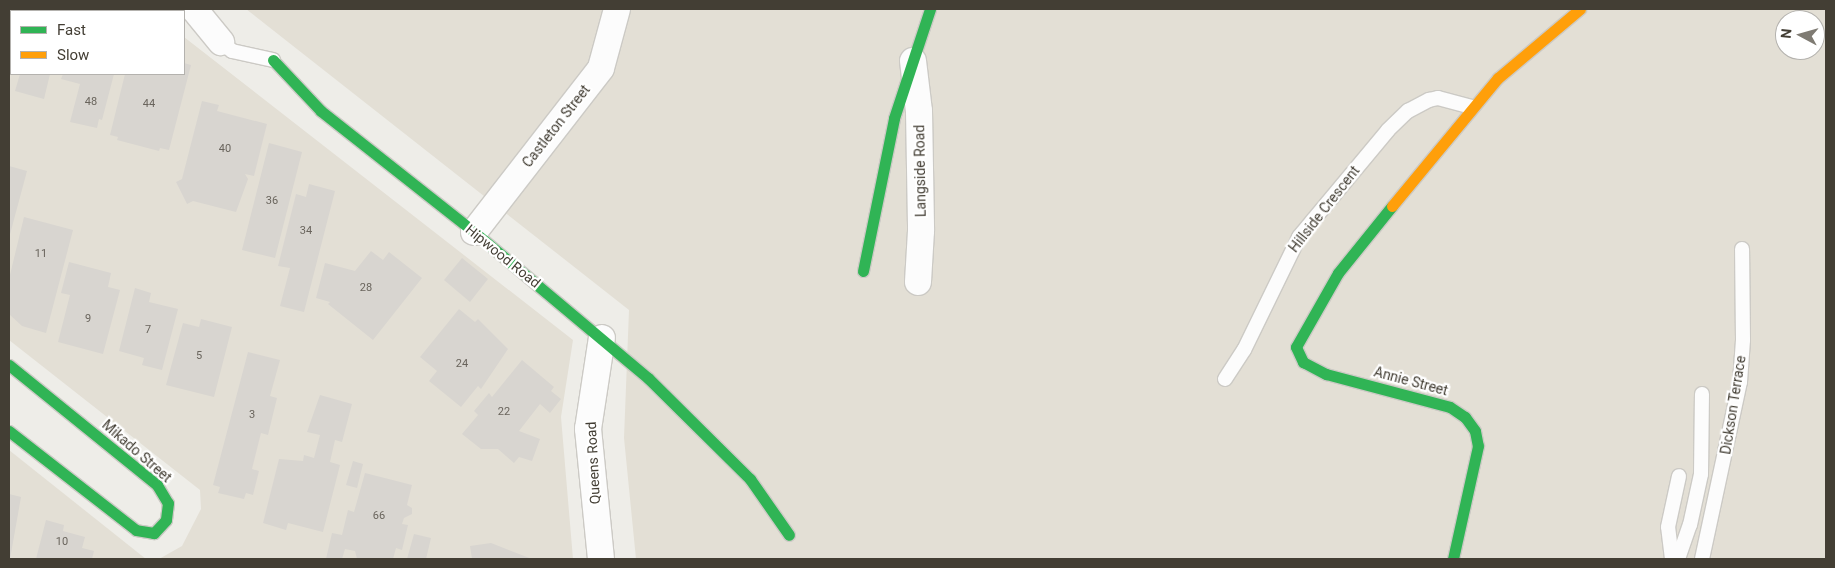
<!DOCTYPE html>
<style>
body{margin:0}
#map{position:relative;width:1835px;height:568px;overflow:hidden;background:#eeede8;font-family:Roboto,sans-serif}
div>[style]{position:absolute}
.residential>*{inset:0;background:#e3dfd5}
.building>*{inset:0;background:#d8d5d0}
.roads{filter:drop-shadow(1px 0 #cccac5) drop-shadow(-1px 0 #cccac5) drop-shadow(0 1px #cccac5) drop-shadow(0 -1px #cccac5)}
.lane>*{height:14px;margin:-7px;padding:0 7px;transform-origin:7px;border-radius:7px;background:#fcfcfc}
.street>*{height:26px;margin:-13px;padding:0 13px;transform-origin:13px;border-radius:13px;background:#fcfcfc}
.fast>*{height:11px;margin:-5.5px;padding:0 5.5px;transform-origin:5.5px;border-radius:5.5px;background:#30b455}
.slow>*{height:11px;margin:-5.5px;padding:0 5.5px;transform-origin:5.5px;border-radius:5.5px;background:#ff9f0a}
span{translate:-50% -50%;white-space:nowrap;text-align:center;line-height:1.15;-webkit-text-stroke:4.5px #fff;paint-order:stroke}
.number-label{font-size:11px;color:#69645c}
.number-label span{-webkit-text-stroke-width:0}
.street-label{font-size:14px;color:#433e34}
.frame{position:absolute;inset:0;border:10px solid #433e34;pointer-events:none}
.legend{position:absolute;left:10px;top:10px;width:175px;height:65px;box-sizing:border-box;background:#fff;border:1px solid #b4b2ae;margin:0;padding:6px 9px;list-style:none;font-size:15px;color:#433e34}
.legend li{display:flex;align-items:center;gap:10px;height:25px}
.legend b{width:25px;border:1px solid #b4b2ae}
.north{position:absolute;left:1775px;top:10px;width:50px;height:50px;box-sizing:border-box;background:#fff;border:1px solid #b4b2ae;border-radius:50%;rotate:276deg;font-size:14px;font-weight:700;line-height:20px;text-align:center;color:#433e34}
.north::after{content:'';display:block;margin:auto;width:18px;height:22px;background:#7f7b73;clip-path:polygon(50% 0,100% 100%,50% 72%,0 100%)}
</style>
<div id="map">
<div class="residential">
<div style="clip-path:polygon(12px 9px,148px 9px,151px 11px,11px 11px,11px 74px,184px 74px,184px 37px,573px 340px,561px 417px,573px 559px,159px 559px,182px 546px,201px 509px,200px 490px,9px 340px,9px 21px)"></div>
<div style="clip-path:polygon(evenodd,246px 9px,1826px 9px,1826px 559px,636px 559px,624px 438px,629px 310px,246px 9px,1785px 20px,1815px 20px,1815px 50px,1785px 50px,1785px 20px)"></div>
<div style="clip-path:polygon(9px 450px,146px 559px,9px 559px)"></div>
</div>
<div class="building">
<div style="clip-path:polygon(15px 9px,67px 9px,15px 11px)"></div>
<div style="clip-path:polygon(11px 27px,11px 67px,9px 66px)"></div>
<div style="clip-path:polygon(184px 63px,191px 65px,169px 150px,160px 148px,159px 151px,117px 140px,118px 137px,110px 135px,125px 74px,184px 74px)"></div>
<div style="clip-path:polygon(20px 74px,50px 74px,44px 99px,15px 91px)"></div>
<div style="clip-path:polygon(63px 74px,114px 74px,102px 120px,99px 119px,97px 128px,70px 122px,80px 84px,61px 79px)"></div>
<div style="clip-path:polygon(202px 101px,219px 105px,217px 111px,267px 124px,254px 176px,245px 174px,248px 179px,236px 212px,193px 201px,187px 204px,176px 182px,182px 179px)"></div>
<div style="clip-path:polygon(269px 143px,302px 152px,275px 258px,242px 250px)"></div>
<div style="clip-path:polygon(9px 166px,27px 171px,9px 238px)"></div>
<div style="clip-path:polygon(309px 184px,335px 191px,304px 312px,280px 306px,290px 268px,278px 266px,296px 194px,306px 197px)"></div>
<div style="clip-path:polygon(24px 217px,73px 230px,46px 333px,22px 326px,9px 314px,9px 279px)"></div>
<div style="clip-path:polygon(371px 251px,383px 260px,389px 252px,422px 278px,373px 340px,328px 304px,330px 302px,316px 298px,325px 263px,355px 271px)"></div>
<div style="clip-path:polygon(462px 258px,488px 279px,470px 302px,444px 280px)"></div>
<div style="clip-path:polygon(69px 262px,111px 273px,108px 287px,120px 290px,103px 354px,58px 342px,70px 295px,61px 293px)"></div>
<div style="clip-path:polygon(135px 288px,151px 293px,149px 302px,178px 309px,162px 370px,142px 365px,144px 358px,119px 351px)"></div>
<div style="clip-path:polygon(459px 309px,475px 322px,478px 319px,508px 349px,481px 389px,478px 386px,461px 407px,429px 381px,437px 371px,420px 357px)"></div>
<div style="clip-path:polygon(201px 319px,232px 327px,214px 397px,166px 385px,183px 323px,199px 327px)"></div>
<div style="clip-path:polygon(248px 352px,280px 360px,270px 396px,277px 398px,268px 435px,261px 433px,252px 469px,259px 471px,253px 495px,246px 493px,244px 499px,218px 493px,220px 487px,213px 485px)"></div>
<div style="clip-path:polygon(522px 360px,554px 387px,551px 391px,561px 399px,550px 413px,540px 404px,519px 431px,540px 439px,532px 461px,519px 457px,514px 463px,498px 449px,481px 449px,462px 434px,478px 415px,474px 411px,489px 393px,492px 397px)"></div>
<div style="clip-path:polygon(320px 395px,352px 404px,342px 442px,335px 440px,330px 462px,340px 465px,323px 532px,288px 523px,286px 530px,263px 523px,279px 459px,303px 461px,304px 455px,314px 458px,320px 435px,307px 432px)"></div>
<div style="clip-path:polygon(353px 461px,363px 464px,357px 488px,346px 485px)"></div>
<div style="clip-path:polygon(365px 473px,412px 485px,407px 505px,412px 508px,412px 514px,404px 518px,402px 524px,408px 525px,402px 550px,396px 548px,393px 559px,357px 559px,355px 551px,345px 549px,342px 559px,326px 559px,332px 533px,342px 535px,348px 510px,354px 512px)"></div>
<div style="clip-path:polygon(9px 494px,21px 497px,10px 559px,9px 559px)"></div>
<div style="clip-path:polygon(46px 520px,64px 525px,63px 531px,85px 537px,82px 548px,94px 551px,92px 559px,36px 559px)"></div>
<div style="clip-path:polygon(414px 534px,431px 538px,426px 559px,407px 559px)"></div>
<div style="clip-path:polygon(491px 543px,532px 559px,472px 559px,470px 546px)"></div>
</div>
<div class="roads">
<div class="lane">
<div style="left:221px;top:42px;width:14px;rotate:39deg"></div>
<div style="left:232px;top:51px;width:42px;rotate:12.4deg"></div>
<div style="left:1225px;top:379px;width:35px;rotate:-57deg"></div>
<div style="left:1244px;top:350px;width:126px;rotate:-64deg"></div>
<div style="left:1299px;top:237px;width:139px;rotate:-50.2deg"></div>
<div style="left:1388px;top:130px;width:28px;rotate:-44deg"></div>
<div style="left:1408px;top:111px;width:24px;rotate:-28deg"></div>
<div style="left:1429px;top:100px;width:9px;rotate:-13deg"></div>
<div style="left:1438px;top:98px;width:34px;rotate:15deg"></div>
<div style="left:1672px;top:559px;width:32px;rotate:-97deg"></div>
<div style="left:1668px;top:527px;width:52px;rotate:-77.8deg"></div>
<div style="left:1678px;top:559px;width:36px;rotate:-71deg"></div>
<div style="left:1690px;top:525px;width:52px;rotate:-77.8deg"></div>
<div style="left:1701px;top:474px;width:80px;rotate:-89.3deg"></div>
<div style="left:1702px;top:559px;width:181px;rotate:-77.9deg"></div>
<div style="left:1740px;top:382px;width:42px;rotate:-85.9deg"></div>
<div style="left:1743px;top:340px;width:91px;rotate:-90.6deg"></div>
</div>
<div class="street">
<div style="left:194px;top:9px;width:43px;rotate:50.7deg"></div>
<div style="left:913px;top:61px;width:50px;rotate:83.2deg"></div>
<div style="left:919px;top:111px;width:120px;rotate:89deg"></div>
<div style="left:921px;top:231px;width:51px;rotate:93.4deg"></div>
<div style="left:474px;top:232px;width:207px;rotate:-52.2deg"></div>
<div style="left:601px;top:68px;width:61px;rotate:-74.8deg"></div>
<div style="left:601px;top:559px;width:131px;rotate:-95.7deg"></div>
<div style="left:588px;top:429px;width:92px;rotate:-81.3deg"></div>
</div>
<div class="fast">
<div style="left:273px;top:60px;width:70px;rotate:46.7deg"></div>
<div style="left:321px;top:111px;width:195px;rotate:38.3deg"></div>
<div style="left:474px;top:232px;width:227px;rotate:40deg"></div>
<div style="left:648px;top:378px;width:144px;rotate:44.7deg"></div>
<div style="left:750px;top:479px;width:68px;rotate:55.1deg"></div>
<div style="left:1392px;top:206px;width:86px;rotate:128.9deg"></div>
<div style="left:1338px;top:273px;width:85px;rotate:119.6deg"></div>
<div style="left:1296px;top:347px;width:17px;rotate:65deg"></div>
<div style="left:1303px;top:362px;width:26px;rotate:28deg"></div>
<div style="left:1326px;top:374px;width:128px;rotate:14.9deg"></div>
<div style="left:1450px;top:407px;width:18px;rotate:34deg"></div>
<div style="left:1465px;top:417px;width:17px;rotate:54deg"></div>
<div style="left:1475px;top:431px;width:15px;rotate:79deg"></div>
<div style="left:1478px;top:446px;width:116px;rotate:102.5deg"></div>
<div style="left:863px;top:271px;width:156px;rotate:-78.5deg"></div>
<div style="left:894px;top:118px;width:115px;rotate:-71.7deg"></div>
<div style="left:9px;top:365px;width:191px;rotate:39deg"></div>
<div style="left:157px;top:485px;width:21px;rotate:59deg"></div>
<div style="left:168px;top:503px;width:17px;rotate:97deg"></div>
<div style="left:166px;top:520px;width:18px;rotate:133deg"></div>
<div style="left:154px;top:533px;width:18px;rotate:-171deg"></div>
<div style="left:136px;top:530px;width:161px;rotate:-142.1deg"></div>
</div>
<div class="slow">
<div style="left:1392px;top:206px;width:166px;rotate:-50.4deg"></div>
<div style="left:1498px;top:78px;width:107px;rotate:-40.1deg"></div>
</div>
</div>
<div class="number-label">
<span style="left:91px;top:102px">48</span>
<span style="left:149px;top:104px">44</span>
<span style="left:225px;top:149px">40</span>
<span style="left:272px;top:201px">36</span>
<span style="left:306px;top:231px">34</span>
<span style="left:41px;top:254px">11</span>
<span style="left:366px;top:288px">28</span>
<span style="left:88px;top:319px">9</span>
<span style="left:148px;top:330px">7</span>
<span style="left:199px;top:356px">5</span>
<span style="left:462px;top:364px">24</span>
<span style="left:504px;top:412px">22</span>
<span style="left:252px;top:415px">3</span>
<span style="left:379px;top:516px">66</span>
<span style="left:62px;top:542px">10</span>
</div>
<div class="street-label">
<span style="left:556px;top:126px;rotate:-52deg">Castleton Street</span>
<span style="left:920px;top:171px;rotate:-91deg">Langside Road</span>
<span style="left:1324px;top:209px;rotate:-52deg">Hillside Crescent</span>
<span style="left:503px;top:256px;rotate:39deg">Hipwood Road</span>
<span style="left:1411px;top:381px;rotate:15deg">Annie Street</span>
<span style="left:1733px;top:405px;rotate:-81deg">Dickson Terrace</span>
<span style="left:137px;top:451px;rotate:41deg">Mikado Street</span>
<span style="left:593px;top:463px;rotate:-93deg">Queens Road</span>
</div>
<div class="frame"></div>
<ul class="legend">
<li><b style="height:6px;background:#30b455"></b>Fast</li>
<li><b style="height:6px;background:#ff9f0a"></b>Slow</li>
</ul>
<div class="north">N</div>
</div>
